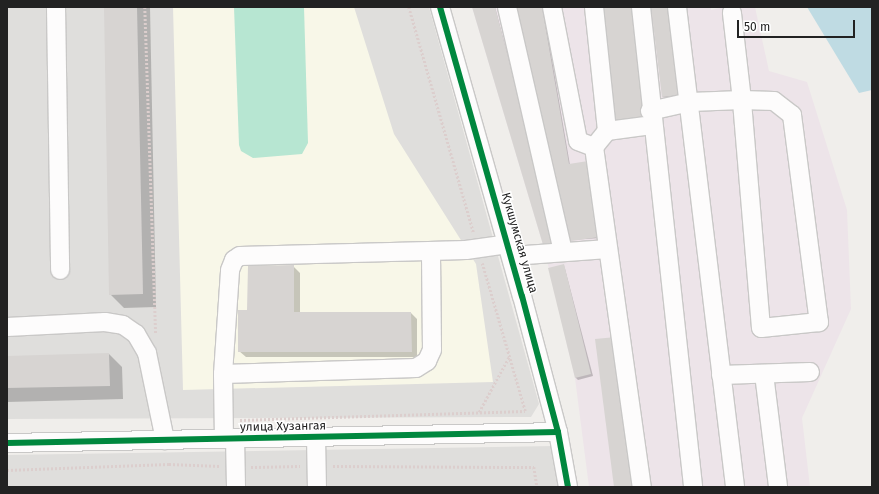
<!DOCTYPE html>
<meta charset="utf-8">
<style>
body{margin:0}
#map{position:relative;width:879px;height:494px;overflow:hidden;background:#f0eeeb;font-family:"Fira Sans",sans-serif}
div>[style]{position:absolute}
.residential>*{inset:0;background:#dfdedc}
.industrial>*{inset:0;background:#ede4e9}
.education>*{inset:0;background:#f8f7e8}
.pitch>*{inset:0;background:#b7e6d2}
.water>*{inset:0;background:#bfdbe3}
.shadow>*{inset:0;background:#0003}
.building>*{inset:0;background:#d7d4d2}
.path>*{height:2.5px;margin-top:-1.25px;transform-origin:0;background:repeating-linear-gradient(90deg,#dccecd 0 2px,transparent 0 4px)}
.roads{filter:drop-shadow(1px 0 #c9c8c7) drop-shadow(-1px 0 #c9c8c7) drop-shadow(0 1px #c9c8c7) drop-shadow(0 -1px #c9c8c7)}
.minor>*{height:18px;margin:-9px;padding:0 9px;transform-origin:9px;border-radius:9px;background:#fdfcfc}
.cycleway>*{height:6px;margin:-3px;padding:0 3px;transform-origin:3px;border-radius:3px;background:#00873e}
span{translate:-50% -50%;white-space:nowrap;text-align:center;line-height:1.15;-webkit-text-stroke:3px #fff;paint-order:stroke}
.street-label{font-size:12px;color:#222}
.frame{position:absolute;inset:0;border:8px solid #222;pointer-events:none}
.scale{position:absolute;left:737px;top:20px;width:118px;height:18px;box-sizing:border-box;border:2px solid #222;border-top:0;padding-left:5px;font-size:12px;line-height:14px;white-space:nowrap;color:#222;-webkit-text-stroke:3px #fff;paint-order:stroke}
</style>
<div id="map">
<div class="residential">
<div style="clip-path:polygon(7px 7px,429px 7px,539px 404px,531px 417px,7px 419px)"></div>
<div style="clip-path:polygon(554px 446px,559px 487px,7px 487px,7px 455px)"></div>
</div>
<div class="industrial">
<div style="clip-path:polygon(472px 7px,711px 7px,711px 10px,724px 7px,755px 7px,769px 71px,807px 82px,847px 210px,851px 309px,802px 418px,810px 487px,589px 487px,575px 378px,544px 248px)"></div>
</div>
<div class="education">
<div style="clip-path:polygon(173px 7px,354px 7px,394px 134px,476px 264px,493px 382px,183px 390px)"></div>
</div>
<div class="pitch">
<div style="clip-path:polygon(234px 7px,304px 7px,308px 143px,302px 154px,253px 158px,241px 151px,239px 145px)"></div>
</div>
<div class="water">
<div style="clip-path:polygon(807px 7px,872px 7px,872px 90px,859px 93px)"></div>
</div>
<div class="shadow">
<div style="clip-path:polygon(105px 7px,150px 7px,156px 307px,124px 308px,110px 294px)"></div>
<div style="clip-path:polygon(474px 7px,495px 7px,558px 247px)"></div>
<div style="clip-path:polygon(517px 7px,543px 7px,570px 165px,600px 238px,571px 240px)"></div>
<div style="clip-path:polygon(652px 7px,669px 7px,680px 97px,663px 97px)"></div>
<div style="clip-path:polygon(564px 265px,593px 376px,578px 380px,576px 378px)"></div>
<div style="clip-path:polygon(293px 266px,300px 273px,300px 313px,411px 313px,417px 319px,417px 357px,246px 357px,239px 351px,248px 311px)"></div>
<div style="clip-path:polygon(109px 354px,122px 367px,123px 399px,7px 402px,7px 357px)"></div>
</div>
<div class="building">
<div style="clip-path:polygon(104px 7px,137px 7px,143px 294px,109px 295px)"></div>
<div style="clip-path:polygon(472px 7px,495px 7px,557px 246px,544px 248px)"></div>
<div style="clip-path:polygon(516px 7px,542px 7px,569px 164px,588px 161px,599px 237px,571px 241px)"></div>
<div style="clip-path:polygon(604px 7px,634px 7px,644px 119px,615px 122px)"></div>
<div style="clip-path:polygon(651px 7px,667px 7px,679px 95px,662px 97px)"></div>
<div style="clip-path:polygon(564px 264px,591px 374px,575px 378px,548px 268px)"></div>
<div style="clip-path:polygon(294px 265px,294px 312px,411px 312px,412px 352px,238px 352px,238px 310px,247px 310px,248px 266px)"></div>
<div style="clip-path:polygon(616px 337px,635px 487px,614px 487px,595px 339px)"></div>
<div style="clip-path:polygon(109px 353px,110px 386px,7px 388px,7px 356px)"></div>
</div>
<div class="path">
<div style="left:145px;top:7px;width:327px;rotate:88.1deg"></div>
<div style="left:409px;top:7px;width:235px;rotate:74deg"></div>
<div style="left:479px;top:412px;width:63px;rotate:-61.4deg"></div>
<div style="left:240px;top:420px;width:285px;rotate:-1.8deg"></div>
<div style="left:525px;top:411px;width:154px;rotate:-106.2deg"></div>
<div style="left:333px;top:466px;width:201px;rotate:0.3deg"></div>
<div style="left:534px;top:467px;width:20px;rotate:81deg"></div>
<div style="left:251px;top:467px;width:49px;rotate:-1.2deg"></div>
<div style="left:7px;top:470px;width:162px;rotate:-2.1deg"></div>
<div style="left:169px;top:464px;width:51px;rotate:2.2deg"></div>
</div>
<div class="roads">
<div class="minor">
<div style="left:56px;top:7px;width:263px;rotate:89.1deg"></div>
<div style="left:440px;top:7px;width:300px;rotate:74.2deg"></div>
<div style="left:522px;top:296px;width:141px;rotate:75.2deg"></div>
<div style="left:558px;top:432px;width:56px;rotate:79.7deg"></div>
<div style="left:507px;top:7px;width:251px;rotate:77.1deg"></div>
<div style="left:552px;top:7px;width:136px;rotate:79deg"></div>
<div style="left:578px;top:141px;width:17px;rotate:21deg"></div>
<div style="left:594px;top:7px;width:125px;rotate:84deg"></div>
<div style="left:607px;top:131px;width:21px;rotate:129deg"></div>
<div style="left:594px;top:147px;width:343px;rotate:82deg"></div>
<div style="left:641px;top:7px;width:483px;rotate:83.8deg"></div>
<div style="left:677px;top:7px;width:483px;rotate:83.1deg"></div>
<div style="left:650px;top:111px;width:41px;rotate:-12.7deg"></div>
<div style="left:690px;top:102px;width:52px;rotate:-2.2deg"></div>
<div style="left:742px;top:100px;width:32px;rotate:2deg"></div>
<div style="left:774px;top:101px;width:23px;rotate:38deg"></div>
<div style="left:792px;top:115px;width:209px;rotate:82.6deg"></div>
<div style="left:819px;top:322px;width:58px;rotate:174.1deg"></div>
<div style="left:761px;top:328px;width:229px;rotate:-94.8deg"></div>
<div style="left:742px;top:100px;width:88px;rotate:-96.6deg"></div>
<div style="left:607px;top:131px;width:45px;rotate:-7.6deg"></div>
<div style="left:512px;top:256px;width:96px;rotate:-4.2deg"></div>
<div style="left:7px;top:327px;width:98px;rotate:-2.9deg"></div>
<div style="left:105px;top:322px;width:18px;rotate:9deg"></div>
<div style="left:123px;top:325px;width:16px;rotate:35deg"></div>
<div style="left:136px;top:334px;width:22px;rotate:60deg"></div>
<div style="left:147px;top:353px;width:89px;rotate:78.3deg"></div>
<div style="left:223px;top:374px;width:193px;rotate:-1.8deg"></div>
<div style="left:416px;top:368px;width:13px;rotate:-32deg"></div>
<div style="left:427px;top:361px;width:12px;rotate:-66deg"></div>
<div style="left:432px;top:350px;width:99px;rotate:-90.6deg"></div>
<div style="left:764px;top:374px;width:114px;rotate:82.9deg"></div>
<div style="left:721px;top:375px;width:89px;rotate:-1.9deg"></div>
<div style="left:316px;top:437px;width:50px;rotate:88.9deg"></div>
<div style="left:235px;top:438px;width:49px;rotate:88.8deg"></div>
<div style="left:224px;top:439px;width:65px;rotate:-90.9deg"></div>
<div style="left:223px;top:374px;width:104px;rotate:-86.1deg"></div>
<div style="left:230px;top:270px;width:11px;rotate:-68deg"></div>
<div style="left:234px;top:260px;width:7px;rotate:-34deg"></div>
<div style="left:240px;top:256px;width:226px;rotate:-1.5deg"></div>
<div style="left:466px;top:250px;width:42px;rotate:-8.1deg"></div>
<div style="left:7px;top:443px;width:551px;rotate:-1.14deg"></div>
</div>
</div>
<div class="cycleway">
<div style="left:440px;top:7px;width:300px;rotate:74.2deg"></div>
<div style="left:522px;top:296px;width:141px;rotate:75.2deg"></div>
<div style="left:558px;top:432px;width:56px;rotate:79.7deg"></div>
<div style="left:7px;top:443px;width:551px;rotate:-1.14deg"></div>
</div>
<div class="street-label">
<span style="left:519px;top:243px;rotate:74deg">Кукшумская улица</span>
<span style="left:283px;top:427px;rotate:-1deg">улица Хузангая</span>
</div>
<div class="frame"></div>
<div class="scale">50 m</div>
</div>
